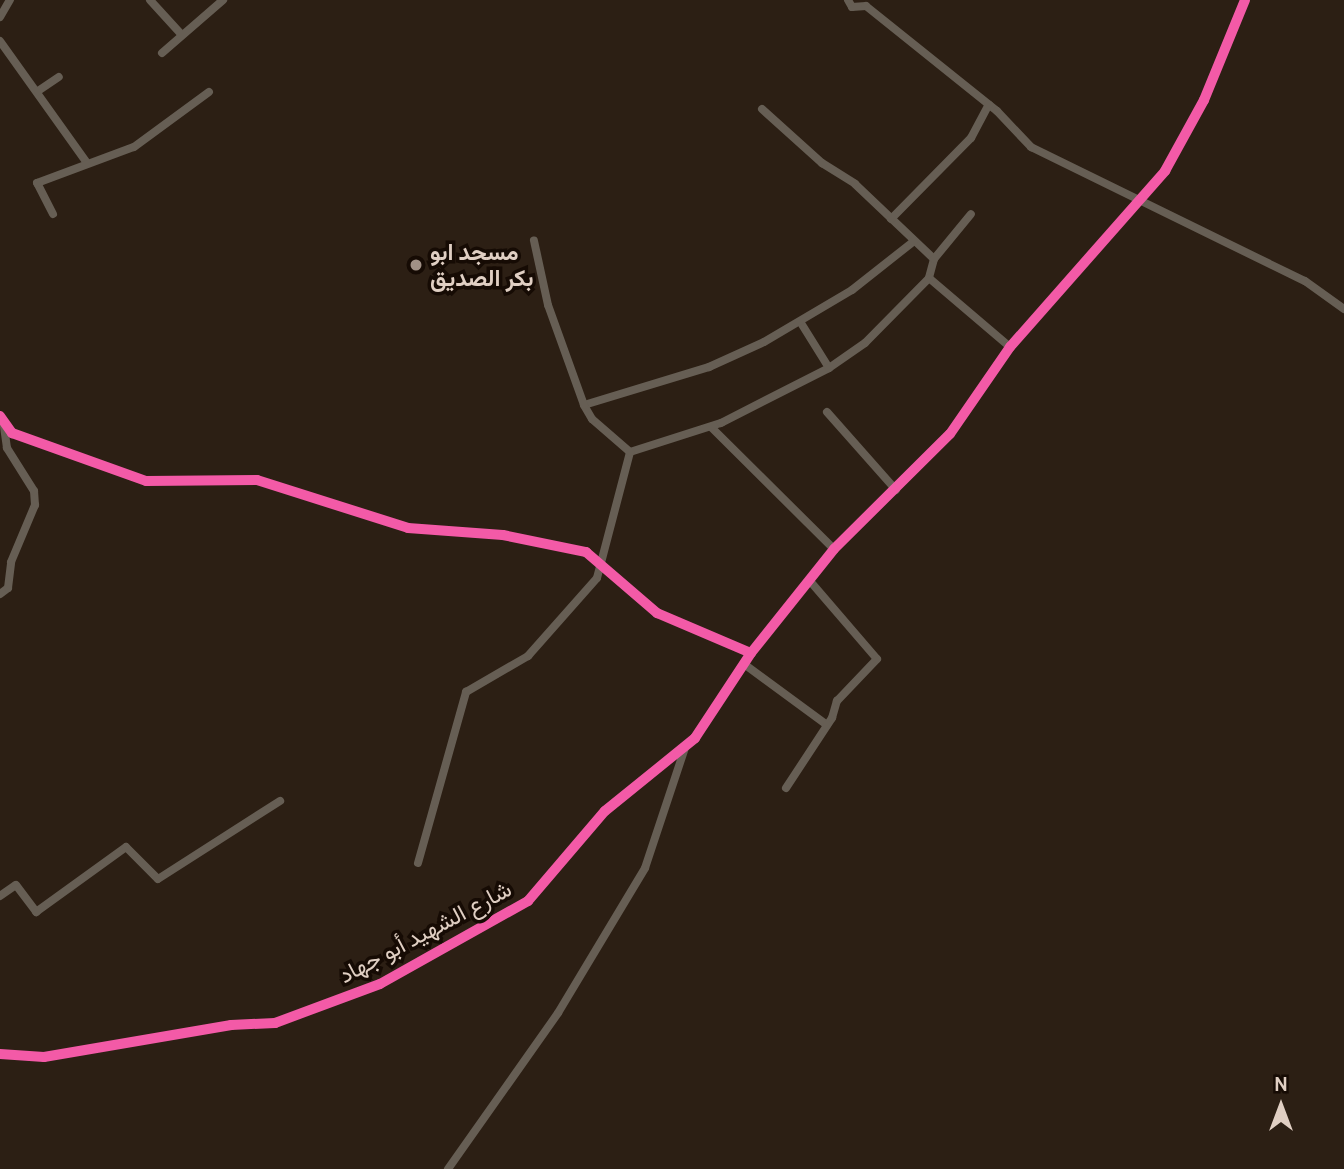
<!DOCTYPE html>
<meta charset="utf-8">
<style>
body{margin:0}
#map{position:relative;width:1344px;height:1169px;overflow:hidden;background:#2c1f14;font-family:Cabin,Vazirmatn,sans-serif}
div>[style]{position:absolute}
.street>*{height:8px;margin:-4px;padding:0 4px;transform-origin:4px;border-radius:4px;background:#665e54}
.cycleway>*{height:10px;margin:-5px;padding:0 5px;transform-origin:5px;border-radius:5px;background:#f35aa7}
.dots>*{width:19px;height:19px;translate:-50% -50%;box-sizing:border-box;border:4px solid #160b04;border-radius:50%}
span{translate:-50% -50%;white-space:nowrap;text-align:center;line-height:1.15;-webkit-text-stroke:7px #160b04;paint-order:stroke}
.poi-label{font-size:23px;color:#e0cfc3;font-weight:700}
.left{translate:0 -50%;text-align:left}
.street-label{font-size:23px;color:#e0cfc3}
.north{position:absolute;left:1246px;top:1071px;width:70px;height:70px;-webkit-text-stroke:5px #160b04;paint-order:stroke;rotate:0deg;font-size:19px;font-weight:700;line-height:28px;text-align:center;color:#e0cfc3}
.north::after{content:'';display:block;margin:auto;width:24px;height:32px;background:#e0cfc3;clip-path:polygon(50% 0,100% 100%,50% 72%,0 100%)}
</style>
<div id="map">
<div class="street">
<div style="left:150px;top:0;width:47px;rotate:47.6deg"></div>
<div style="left:848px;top:0;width:8px;rotate:60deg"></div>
<div style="left:852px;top:7px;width:14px;rotate:-4deg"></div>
<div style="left:866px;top:6px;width:168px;rotate:38.7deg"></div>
<div style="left:997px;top:111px;width:50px;rotate:46.6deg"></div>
<div style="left:1031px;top:147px;width:305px;rotate:26.1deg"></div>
<div style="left:1305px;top:281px;width:48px;rotate:35.7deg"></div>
<div style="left:0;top:17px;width:20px;rotate:-60deg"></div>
<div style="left:0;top:41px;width:150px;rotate:54.5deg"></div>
<div style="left:162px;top:53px;width:81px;rotate:-41deg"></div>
<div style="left:38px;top:91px;width:25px;rotate:-34deg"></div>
<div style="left:762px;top:109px;width:81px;rotate:42deg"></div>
<div style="left:822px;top:163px;width:39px;rotate:32deg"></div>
<div style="left:855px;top:184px;width:109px;rotate:43.5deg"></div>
<div style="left:934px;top:259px;width:20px;rotate:105deg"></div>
<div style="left:929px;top:278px;width:106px;rotate:40.4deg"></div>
<div style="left:53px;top:214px;width:35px;rotate:-117deg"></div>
<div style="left:37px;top:183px;width:103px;rotate:-20.4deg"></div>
<div style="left:134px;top:147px;width:93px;rotate:-36.3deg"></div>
<div style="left:891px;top:219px;width:114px;rotate:-45.4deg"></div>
<div style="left:971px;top:138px;width:38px;rotate:-62deg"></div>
<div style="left:934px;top:259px;width:58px;rotate:-50.6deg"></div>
<div style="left:801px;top:323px;width:53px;rotate:58.1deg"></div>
<div style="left:584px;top:405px;width:131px;rotate:-16.9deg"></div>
<div style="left:709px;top:367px;width:60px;rotate:-24.4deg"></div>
<div style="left:764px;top:342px;width:102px;rotate:-30.6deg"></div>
<div style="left:852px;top:290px;width:79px;rotate:-38.3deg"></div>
<div style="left:827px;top:412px;width:104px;rotate:48.5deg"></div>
<div style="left:0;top:416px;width:21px;rotate:55deg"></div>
<div style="left:12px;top:433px;width:142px;rotate:19.7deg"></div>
<div style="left:146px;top:481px;width:111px;rotate:-0.5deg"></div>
<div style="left:257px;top:480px;width:158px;rotate:17.6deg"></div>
<div style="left:408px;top:528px;width:95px;rotate:4.2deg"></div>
<div style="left:503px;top:535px;width:85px;rotate:11.6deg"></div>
<div style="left:586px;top:552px;width:94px;rotate:40.7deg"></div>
<div style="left:657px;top:613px;width:102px;rotate:23.1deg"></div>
<div style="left:711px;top:427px;width:173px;rotate:44.8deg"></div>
<div style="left:630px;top:452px;width:96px;rotate:-17.7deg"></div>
<div style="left:721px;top:423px;width:121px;rotate:-27deg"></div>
<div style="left:829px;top:368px;width:44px;rotate:-34.8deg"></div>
<div style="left:865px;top:343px;width:91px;rotate:-45.4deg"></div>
<div style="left:0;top:594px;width:10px;rotate:-37deg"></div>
<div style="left:8px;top:588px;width:26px;rotate:-83deg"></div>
<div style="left:11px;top:562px;width:62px;rotate:-67.2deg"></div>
<div style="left:35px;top:505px;width:14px;rotate:-94deg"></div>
<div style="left:34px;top:491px;width:51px;rotate:-122.1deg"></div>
<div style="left:7px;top:448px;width:22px;rotate:-98deg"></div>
<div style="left:744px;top:664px;width:103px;rotate:36.3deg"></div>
<div style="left:786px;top:788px;width:84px;rotate:-56.7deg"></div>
<div style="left:832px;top:718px;width:18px;rotate:-74deg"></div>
<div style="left:837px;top:701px;width:58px;rotate:-46.4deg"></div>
<div style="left:877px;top:659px;width:104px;rotate:-130.7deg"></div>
<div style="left:418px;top:863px;width:178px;rotate:-74.3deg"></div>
<div style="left:466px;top:692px;width:72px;rotate:-30.1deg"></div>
<div style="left:528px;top:656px;width:104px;rotate:-48.5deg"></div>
<div style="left:597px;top:578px;width:130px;rotate:-75.3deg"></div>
<div style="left:630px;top:452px;width:50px;rotate:-139deg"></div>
<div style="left:592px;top:419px;width:16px;rotate:-120deg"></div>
<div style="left:584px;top:405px;width:106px;rotate:-109.8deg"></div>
<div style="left:548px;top:305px;width:66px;rotate:-102.3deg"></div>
<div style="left:0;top:896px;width:19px;rotate:-35deg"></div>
<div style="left:16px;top:885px;width:34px;rotate:53deg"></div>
<div style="left:36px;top:912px;width:111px;rotate:-35.8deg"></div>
<div style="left:126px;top:847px;width:45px;rotate:45deg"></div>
<div style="left:158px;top:879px;width:145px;rotate:-32.6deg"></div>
<div style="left:0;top:1054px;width:44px;rotate:3.9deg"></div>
<div style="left:44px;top:1057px;width:190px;rotate:-9.7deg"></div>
<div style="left:231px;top:1025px;width:44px;rotate:-2.6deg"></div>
<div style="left:275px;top:1023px;width:112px;rotate:-20.4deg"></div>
<div style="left:380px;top:984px;width:170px;rotate:-29.3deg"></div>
<div style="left:528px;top:901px;width:118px;rotate:-49.5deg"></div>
<div style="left:605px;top:811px;width:116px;rotate:-39deg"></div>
<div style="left:695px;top:738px;width:102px;rotate:-56.6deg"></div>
<div style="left:751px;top:653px;width:133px;rotate:-51.4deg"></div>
<div style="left:834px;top:549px;width:163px;rotate:-44.8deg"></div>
<div style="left:950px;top:434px;width:106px;rotate:-55.4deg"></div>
<div style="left:1010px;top:347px;width:235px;rotate:-48.6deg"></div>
<div style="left:1165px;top:171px;width:81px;rotate:-61.2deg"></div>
<div style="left:1204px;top:100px;width:108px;rotate:-67.7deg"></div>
<div style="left:448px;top:1169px;width:191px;rotate:-54.8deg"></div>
<div style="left:558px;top:1013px;width:169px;rotate:-59deg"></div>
<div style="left:645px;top:868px;width:126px;rotate:-71.6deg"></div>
</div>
<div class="cycleway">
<div style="left:0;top:416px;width:21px;rotate:55deg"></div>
<div style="left:12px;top:433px;width:142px;rotate:19.7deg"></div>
<div style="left:146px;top:481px;width:111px;rotate:-0.5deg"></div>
<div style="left:257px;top:480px;width:158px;rotate:17.6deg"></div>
<div style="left:408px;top:528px;width:95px;rotate:4.2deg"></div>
<div style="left:503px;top:535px;width:85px;rotate:11.6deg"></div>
<div style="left:586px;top:552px;width:94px;rotate:40.7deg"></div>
<div style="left:657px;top:613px;width:102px;rotate:23.1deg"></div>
<div style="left:0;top:1054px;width:44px;rotate:3.9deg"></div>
<div style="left:44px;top:1057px;width:190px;rotate:-9.7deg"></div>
<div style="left:231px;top:1025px;width:44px;rotate:-2.6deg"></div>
<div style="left:275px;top:1023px;width:112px;rotate:-20.4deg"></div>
<div style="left:380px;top:984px;width:170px;rotate:-29.3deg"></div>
<div style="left:528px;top:901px;width:118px;rotate:-49.5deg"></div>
<div style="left:605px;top:811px;width:116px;rotate:-39deg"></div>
<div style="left:695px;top:738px;width:102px;rotate:-56.6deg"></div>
<div style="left:751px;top:653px;width:133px;rotate:-51.4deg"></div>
<div style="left:834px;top:549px;width:163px;rotate:-44.8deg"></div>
<div style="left:950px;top:434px;width:106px;rotate:-55.4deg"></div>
<div style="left:1010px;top:347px;width:235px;rotate:-48.6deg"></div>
<div style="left:1165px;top:171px;width:81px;rotate:-61.2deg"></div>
<div style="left:1204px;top:100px;width:108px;rotate:-67.7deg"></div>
</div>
<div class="dots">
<div style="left:416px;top:265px;background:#a19186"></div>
</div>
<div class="poi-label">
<span class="left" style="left:430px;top:265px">مسجد ابو<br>بكر الصديق</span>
</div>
<div class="street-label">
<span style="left:425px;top:932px;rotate:-28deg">شارع الشهيد أبو جهاد</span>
</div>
<div class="north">N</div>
</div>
